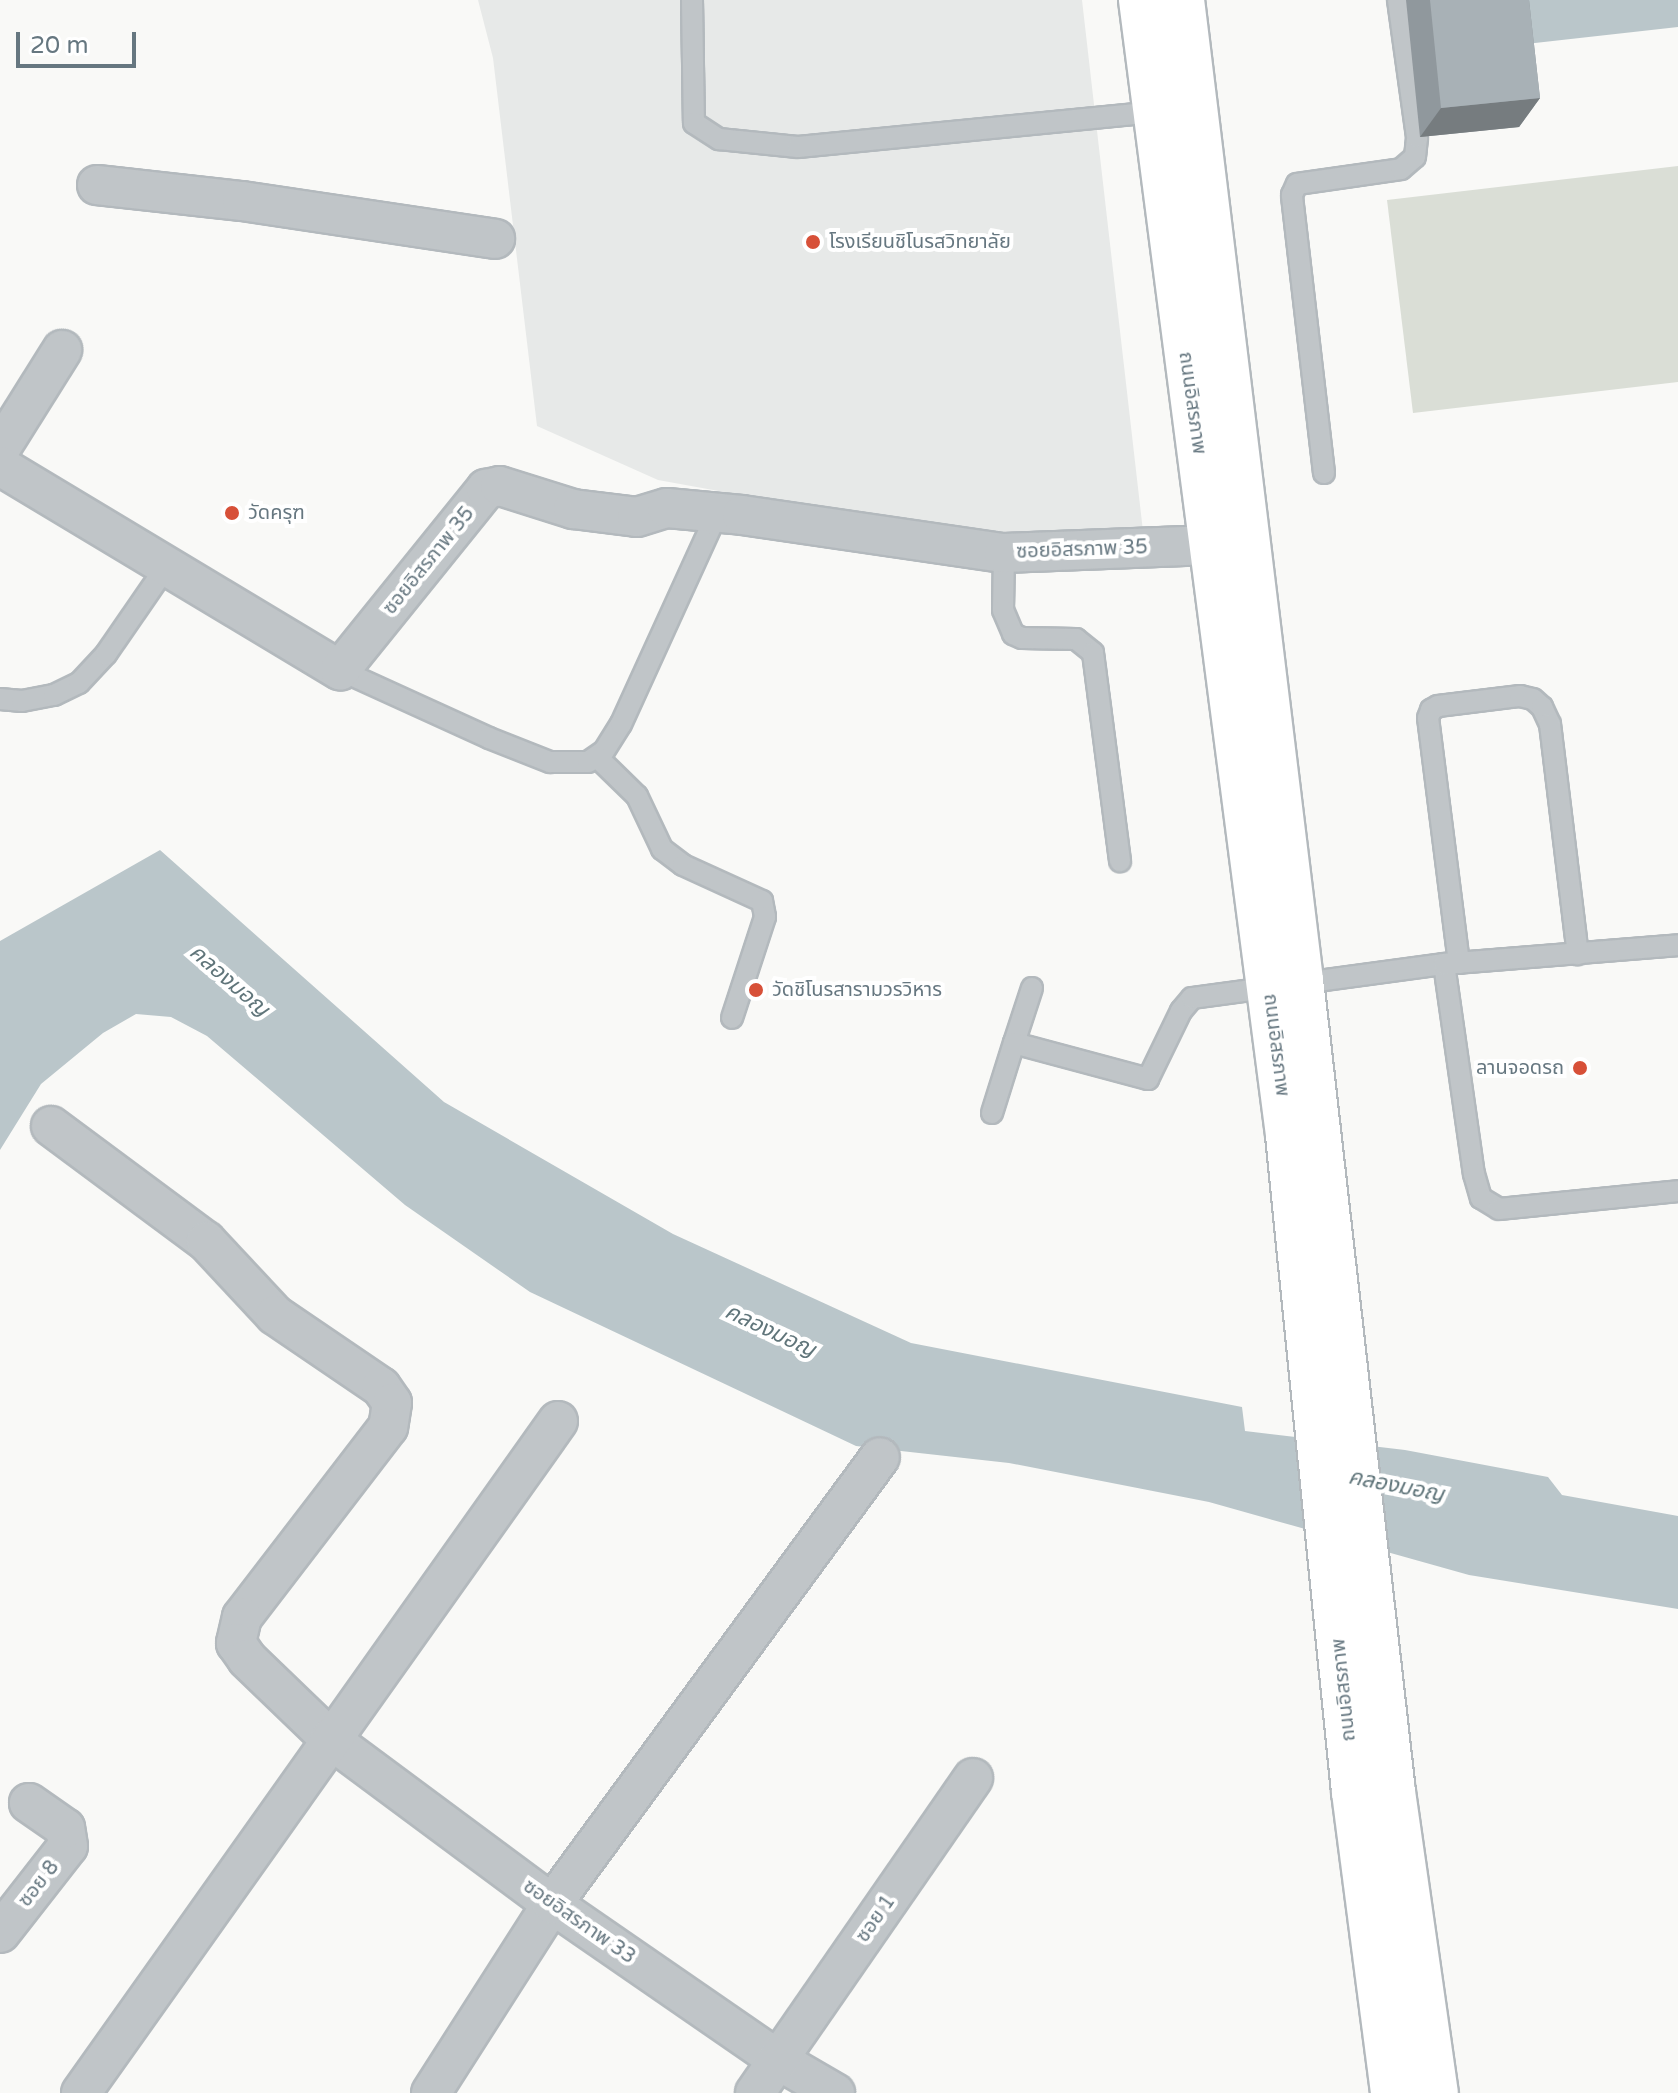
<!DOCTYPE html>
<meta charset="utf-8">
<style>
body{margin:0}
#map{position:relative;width:1678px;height:2093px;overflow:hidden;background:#f9f9f7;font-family:"Varela Round","Noto Sans Thai",sans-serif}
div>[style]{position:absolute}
.built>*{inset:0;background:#e7e9e8}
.green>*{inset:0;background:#daded6}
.water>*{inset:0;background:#bac6ca}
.roads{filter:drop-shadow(2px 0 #b3b9bd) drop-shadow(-2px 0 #b3b9bd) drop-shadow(0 2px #b3b9bd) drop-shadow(0 -2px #b3b9bd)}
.service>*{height:20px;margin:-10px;padding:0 10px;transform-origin:10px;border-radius:10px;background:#c0c5c8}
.minor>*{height:38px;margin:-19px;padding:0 19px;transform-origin:19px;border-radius:19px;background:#c0c5c8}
.secondary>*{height:44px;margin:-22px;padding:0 22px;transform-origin:22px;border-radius:22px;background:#fff}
.wall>*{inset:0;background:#90989d}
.shaded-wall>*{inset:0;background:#767c7f}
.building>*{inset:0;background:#a8b1b6}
.dots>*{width:22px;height:22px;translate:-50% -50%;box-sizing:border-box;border:4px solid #fff;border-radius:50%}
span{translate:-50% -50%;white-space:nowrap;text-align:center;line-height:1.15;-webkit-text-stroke:8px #fff;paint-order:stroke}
.poi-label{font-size:20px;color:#667780}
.left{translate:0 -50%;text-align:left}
.right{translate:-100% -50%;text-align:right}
.street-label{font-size:20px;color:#667780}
.water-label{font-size:22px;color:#60757a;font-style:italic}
.scale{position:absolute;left:16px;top:32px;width:120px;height:36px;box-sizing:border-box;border:4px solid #667780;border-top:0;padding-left:10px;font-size:24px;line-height:28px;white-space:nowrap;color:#667780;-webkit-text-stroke:6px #fff;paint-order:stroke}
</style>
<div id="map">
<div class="built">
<div style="clip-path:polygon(478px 0,1082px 0,1144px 540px,965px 536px,658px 480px,537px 426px,493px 58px)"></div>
</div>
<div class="green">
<div style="clip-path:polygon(1678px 166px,1678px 382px,1413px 413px,1387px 200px)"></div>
</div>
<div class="water">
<div style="clip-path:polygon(1521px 0,1678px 0,1678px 27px,1526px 44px)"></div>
<div style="clip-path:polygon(160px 850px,444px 1102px,673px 1234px,911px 1343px,1242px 1407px,1245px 1431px,1405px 1450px,1548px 1477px,1562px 1495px,1678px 1516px,1678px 1609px,1469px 1575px,1209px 1502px,1009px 1463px,856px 1446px,530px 1292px,405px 1205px,207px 1036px,171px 1017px,136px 1014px,103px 1033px,41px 1084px,0 1150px,0 941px)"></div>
</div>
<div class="roads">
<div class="service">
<div style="left:692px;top:0;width:123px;rotate:89.1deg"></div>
<div style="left:694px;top:123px;width:30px;rotate:33deg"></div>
<div style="left:719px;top:139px;width:79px;rotate:5.8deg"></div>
<div style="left:798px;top:147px;width:358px;rotate:-5.6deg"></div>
<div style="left:1324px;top:473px;width:280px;rotate:-96.6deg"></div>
<div style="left:1292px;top:195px;width:12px;rotate:-66deg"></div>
<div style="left:1297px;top:184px;width:105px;rotate:-8.2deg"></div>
<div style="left:1401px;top:169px;width:18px;rotate:-41deg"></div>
<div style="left:1415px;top:157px;width:20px;rotate:-84deg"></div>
<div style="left:1417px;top:137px;width:138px;rotate:-97.9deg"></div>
<div style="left:1004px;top:553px;width:57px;rotate:91deg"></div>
<div style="left:1003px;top:610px;width:26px;rotate:67deg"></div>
<div style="left:1013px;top:634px;width:10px;rotate:24deg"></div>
<div style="left:1022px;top:638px;width:54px;rotate:1.1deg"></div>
<div style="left:1076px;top:639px;width:22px;rotate:39deg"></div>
<div style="left:1093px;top:653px;width:210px;rotate:82.6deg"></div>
<div style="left:340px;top:670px;width:164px;rotate:24.5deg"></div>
<div style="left:489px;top:738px;width:66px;rotate:21.5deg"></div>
<div style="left:550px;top:762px;width:38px"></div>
<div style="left:588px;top:762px;width:19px;rotate:-35deg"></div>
<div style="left:604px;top:751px;width:32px;rotate:-58deg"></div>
<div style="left:621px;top:724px;width:220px;rotate:-65.5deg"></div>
<div style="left:712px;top:524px;width:15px;rotate:-37deg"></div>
<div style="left:0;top:699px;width:22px;rotate:5deg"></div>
<div style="left:22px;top:701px;width:33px;rotate:-11deg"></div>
<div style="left:54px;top:695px;width:28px;rotate:-26deg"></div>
<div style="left:79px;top:683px;width:40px;rotate:-47deg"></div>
<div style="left:106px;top:654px;width:106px;rotate:-55.4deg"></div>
<div style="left:597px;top:757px;width:56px;rotate:44.3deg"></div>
<div style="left:637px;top:796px;width:59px;rotate:64.7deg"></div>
<div style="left:662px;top:849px;width:26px;rotate:37deg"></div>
<div style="left:683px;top:865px;width:87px;rotate:24.5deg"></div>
<div style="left:762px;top:901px;width:16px;rotate:79deg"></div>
<div style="left:765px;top:917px;width:106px;rotate:108.1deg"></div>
<div style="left:1459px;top:963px;width:247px;rotate:-97.2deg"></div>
<div style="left:1428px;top:718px;width:9px;rotate:-69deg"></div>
<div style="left:1431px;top:710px;width:8px;rotate:-30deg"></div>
<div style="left:1438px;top:706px;width:83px;rotate:-7deg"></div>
<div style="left:1520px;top:696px;width:13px;rotate:13deg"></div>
<div style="left:1533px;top:699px;width:12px;rotate:42deg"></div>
<div style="left:1542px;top:707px;width:19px;rotate:65deg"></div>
<div style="left:1550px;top:724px;width:232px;rotate:83.1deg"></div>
<div style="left:1444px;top:964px;width:212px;rotate:81.9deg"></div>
<div style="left:1474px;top:1174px;width:25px;rotate:74deg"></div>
<div style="left:1481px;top:1198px;width:21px;rotate:31deg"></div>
<div style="left:1499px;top:1209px;width:180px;rotate:-5.7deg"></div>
<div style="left:1032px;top:988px;width:58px;rotate:108.1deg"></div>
<div style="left:1014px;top:1043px;width:139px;rotate:15deg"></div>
<div style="left:1148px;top:1079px;width:76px;rotate:-64.1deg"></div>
<div style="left:1181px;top:1011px;width:17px;rotate:-50deg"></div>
<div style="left:1192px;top:998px;width:254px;rotate:-7.7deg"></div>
<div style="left:1444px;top:964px;width:235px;rotate:-4.6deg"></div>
<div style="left:992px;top:1113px;width:73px;rotate:-72.6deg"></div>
</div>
<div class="minor">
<div style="left:97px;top:185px;width:146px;rotate:6.3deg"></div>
<div style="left:242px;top:201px;width:256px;rotate:8.5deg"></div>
<div style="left:0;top:449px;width:117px;rotate:-57.9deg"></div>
<div style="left:0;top:466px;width:397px;rotate:31deg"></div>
<div style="left:340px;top:670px;width:233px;rotate:-51.1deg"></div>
<div style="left:486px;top:489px;width:14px;rotate:-12deg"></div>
<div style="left:500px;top:486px;width:77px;rotate:17.5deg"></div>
<div style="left:573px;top:509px;width:64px;rotate:7.1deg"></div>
<div style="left:637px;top:517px;width:31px;rotate:-17deg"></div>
<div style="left:667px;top:508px;width:75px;rotate:5.3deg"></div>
<div style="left:742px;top:515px;width:265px;rotate:8.3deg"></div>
<div style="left:1004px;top:553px;width:207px;rotate:-2.2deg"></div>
<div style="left:51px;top:1126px;width:193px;rotate:36.6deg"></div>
<div style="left:206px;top:1241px;width:101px;rotate:47deg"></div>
<div style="left:275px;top:1315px;width:128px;rotate:34.2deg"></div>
<div style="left:381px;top:1387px;width:19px;rotate:55deg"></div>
<div style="left:392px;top:1403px;width:24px;rotate:99deg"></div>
<div style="left:388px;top:1427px;width:240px;rotate:127.5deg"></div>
<div style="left:242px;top:1617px;width:27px;rotate:103deg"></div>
<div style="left:236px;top:1643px;width:19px;rotate:55deg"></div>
<div style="left:247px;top:1659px;width:115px;rotate:43.9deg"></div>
<div style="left:330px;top:1739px;width:277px;rotate:36.6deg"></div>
<div style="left:552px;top:1904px;width:275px;rotate:34.6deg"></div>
<div style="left:778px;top:2060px;width:66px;rotate:30.1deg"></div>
<div style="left:0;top:1933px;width:110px;rotate:-52deg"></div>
<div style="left:68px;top:1846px;width:18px;rotate:-99deg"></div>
<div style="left:65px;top:1828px;width:44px;rotate:-145.2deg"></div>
<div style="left:81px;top:2093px;width:824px;rotate:-54.63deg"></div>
<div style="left:431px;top:2093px;width:224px;rotate:-57.4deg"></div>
<div style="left:552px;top:1904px;width:554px;rotate:-53.73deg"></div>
<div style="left:755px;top:2093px;width:383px;rotate:-55.3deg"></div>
</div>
<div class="secondary">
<div style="left:1141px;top:0;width:1144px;rotate:82.62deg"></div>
<div style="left:1288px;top:1135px;width:660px;rotate:84.26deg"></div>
<div style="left:1354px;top:1792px;width:304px;rotate:82.6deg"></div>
<div style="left:1182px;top:0;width:988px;rotate:83.08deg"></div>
<div style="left:1301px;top:981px;width:816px;rotate:83.53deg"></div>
<div style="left:1393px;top:1792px;width:304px;rotate:81.9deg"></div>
</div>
</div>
<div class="wall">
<div style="clip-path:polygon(1406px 0,1529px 0,1540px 98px,1519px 127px,1420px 137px)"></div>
</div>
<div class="shaded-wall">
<div style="clip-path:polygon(1540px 98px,1519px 127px,1420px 137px,1441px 108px)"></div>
</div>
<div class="building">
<div style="clip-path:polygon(1430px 0,1529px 0,1540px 98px,1441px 108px)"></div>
</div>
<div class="dots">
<div style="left:813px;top:242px;background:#d75038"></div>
<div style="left:232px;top:513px;background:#d75038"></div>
<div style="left:756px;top:990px;background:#d75038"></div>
<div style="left:1580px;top:1068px;background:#d75038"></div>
</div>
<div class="poi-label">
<span class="left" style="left:829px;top:242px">โรงเรียนชิโนรสวิทยาลัย</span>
<span class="left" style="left:248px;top:513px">วัดครุฑ</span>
<span class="left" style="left:772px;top:990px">วัดชิโนรสารามวรวิหาร</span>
<span class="right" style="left:1564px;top:1068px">ลานจอดรถ</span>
</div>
<div class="street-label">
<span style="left:1192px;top:403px;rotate:82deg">ถนนอิสรภาพ</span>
<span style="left:1082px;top:550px;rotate:-2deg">ซอยอิสรภาพ 35</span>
<span style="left:429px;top:561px;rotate:-51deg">ซอยอิสรภาพ 35</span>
<span style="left:1276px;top:1045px;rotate:83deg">ถนนอิสรภาพ</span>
<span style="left:1344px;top:1690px;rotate:-96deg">ถนนอิสรภาพ</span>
<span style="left:39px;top:1884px;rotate:-52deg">ซอย 8</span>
<span style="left:876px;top:1919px;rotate:-55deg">ซอย 1</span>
<span style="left:579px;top:1922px;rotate:35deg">ซอยอิสรภาพ 33</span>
</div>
<div class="water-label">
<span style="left:229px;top:981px;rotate:41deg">คลองมอญ</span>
<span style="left:770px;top:1331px;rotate:25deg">คลองมอญ</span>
<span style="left:1396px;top:1486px;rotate:11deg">คลองมอญ</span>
</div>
<div class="scale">20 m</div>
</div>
